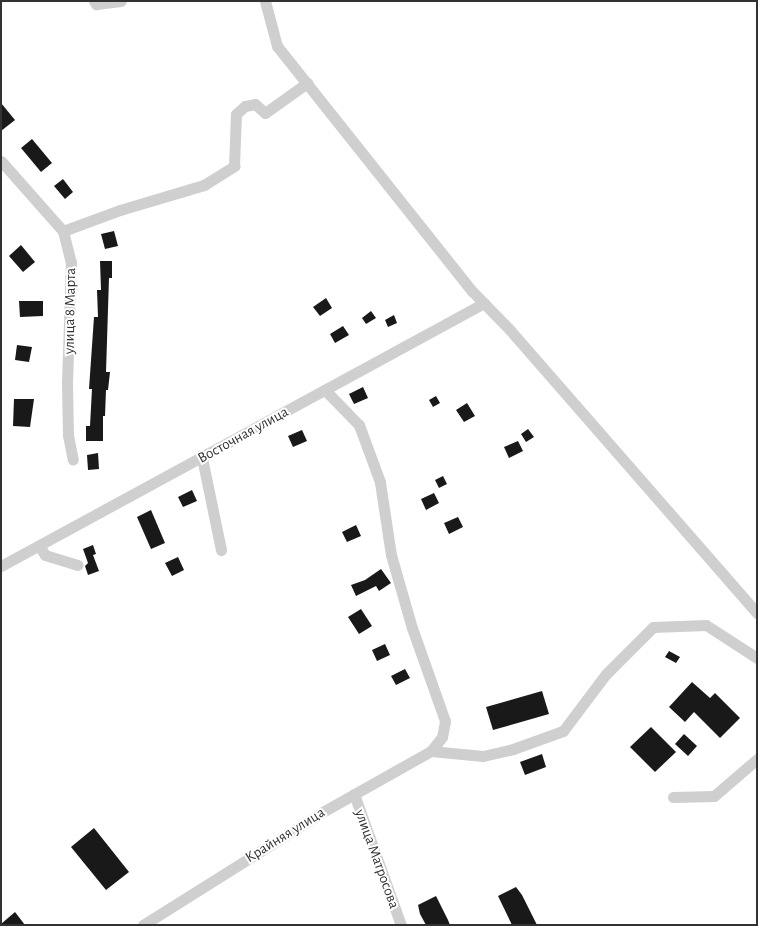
<!DOCTYPE html>
<meta charset="utf-8">
<style>
body{margin:0}
#map{position:relative;width:758px;height:926px;overflow:hidden;background:#fff;font-family:"Alegreya Sans",sans-serif}
div>[style]{position:absolute}
.building>*{inset:0;background:#191919}
.minor>*{height:11px;margin:-5.5px;padding:0 5.5px;transform-origin:5.5px;border-radius:5.5px;background:#cfcfcf}
span{translate:-50% -50%;white-space:nowrap;text-align:center;line-height:1.15;-webkit-text-stroke:4px #fff;paint-order:stroke}
.street-label{font-size:15px;color:#323232}
.frame{position:absolute;inset:0;border:2px solid #323232;pointer-events:none}
</style>
<div id="map">
<div class="building">
<div style="clip-path:polygon(1px 103px,15px 120px,1px 131px)"></div>
<div style="clip-path:polygon(32px 139px,52px 163px,41px 172px,21px 148px)"></div>
<div style="clip-path:polygon(63px 179px,73px 192px,65px 199px,54px 186px)"></div>
<div style="clip-path:polygon(114px 231px,118px 246px,105px 249px,101px 234px)"></div>
<div style="clip-path:polygon(21px 245px,35px 262px,23px 272px,9px 256px)"></div>
<div style="clip-path:polygon(100px 261px,112px 261px,112px 278px,109px 278px,106px 372px,110px 372px,108px 390px,106px 390px,105px 416px,103px 416px,103px 441px,86px 441px,86px 426px,90px 426px,92px 389px,89px 389px,94px 317px,98px 317px,97px 290px,101px 290px)"></div>
<div style="clip-path:polygon(326px 298px,332px 308px,320px 316px,313px 307px)"></div>
<div style="clip-path:polygon(19px 301px,43px 301px,43px 316px,20px 317px)"></div>
<div style="clip-path:polygon(371px 311px,376px 318px,366px 324px,362px 318px)"></div>
<div style="clip-path:polygon(394px 315px,397px 323px,388px 327px,385px 320px)"></div>
<div style="clip-path:polygon(343px 326px,349px 335px,335px 343px,330px 334px)"></div>
<div style="clip-path:polygon(17px 345px,32px 347px,29px 362px,15px 360px)"></div>
<div style="clip-path:polygon(363px 387px,368px 398px,354px 404px,349px 394px)"></div>
<div style="clip-path:polygon(436px 396px,440px 403px,433px 407px,429px 400px)"></div>
<div style="clip-path:polygon(14px 399px,34px 399px,30px 427px,13px 426px)"></div>
<div style="clip-path:polygon(467px 403px,475px 416px,464px 422px,456px 410px)"></div>
<div style="clip-path:polygon(528px 429px,534px 437px,526px 442px,521px 434px)"></div>
<div style="clip-path:polygon(302px 430px,307px 441px,293px 447px,288px 436px)"></div>
<div style="clip-path:polygon(518px 441px,523px 451px,509px 458px,504px 447px)"></div>
<div style="clip-path:polygon(98px 453px,99px 469px,88px 470px,87px 455px)"></div>
<div style="clip-path:polygon(443px 476px,447px 484px,439px 488px,435px 480px)"></div>
<div style="clip-path:polygon(192px 490px,197px 501px,183px 507px,178px 497px)"></div>
<div style="clip-path:polygon(434px 493px,439px 503px,426px 510px,421px 499px)"></div>
<div style="clip-path:polygon(151px 510px,165px 543px,151px 549px,137px 517px)"></div>
<div style="clip-path:polygon(458px 517px,463px 527px,449px 534px,444px 523px)"></div>
<div style="clip-path:polygon(356px 525px,361px 536px,347px 542px,342px 532px)"></div>
<div style="clip-path:polygon(93px 545px,96px 554px,93px 555px,99px 571px,88px 575px,85px 566px,88px 563px,83px 549px)"></div>
<div style="clip-path:polygon(178px 557px,184px 570px,172px 576px,165px 563px)"></div>
<div style="clip-path:polygon(381px 569px,391px 583px,379px 591px,376px 586px,356px 596px,351px 585px,365px 580px)"></div>
<div style="clip-path:polygon(361px 609px,372px 626px,359px 634px,348px 617px)"></div>
<div style="clip-path:polygon(385px 644px,390px 655px,377px 661px,372px 650px)"></div>
<div style="clip-path:polygon(669px 651px,680px 657px,676px 663px,665px 657px)"></div>
<div style="clip-path:polygon(405px 669px,410px 678px,396px 685px,391px 676px)"></div>
<div style="clip-path:polygon(692px 682px,710px 698px,715px 693px,740px 718px,720px 738px,694px 712px,685px 722px,669px 707px)"></div>
<div style="clip-path:polygon(542px 691px,549px 714px,493px 730px,486px 707px)"></div>
<div style="clip-path:polygon(651px 727px,676px 752px,655px 772px,630px 747px)"></div>
<div style="clip-path:polygon(684px 734px,697px 746px,688px 756px,675px 744px)"></div>
<div style="clip-path:polygon(542px 754px,546px 767px,525px 775px,520px 762px)"></div>
<div style="clip-path:polygon(94px 828px,129px 872px,106px 890px,71px 847px)"></div>
<div style="clip-path:polygon(516px 887px,522px 895px,537px 925px,512px 925px,498px 896px)"></div>
<div style="clip-path:polygon(436px 896px,448px 920px,450px 925px,426px 925px,420px 914px,418px 905px)"></div>
<div style="clip-path:polygon(15px 912px,25px 925px,1px 925px,1px 924px)"></div>
</div>
<div class="minor">
<div style="left:94px;top:1px;width:4px;rotate:56deg"></div>
<div style="left:96px;top:4px;width:25px;rotate:-7deg"></div>
<div style="left:265px;top:1px;width:47px;rotate:75.1deg"></div>
<div style="left:277px;top:46px;width:313px;rotate:51.5deg"></div>
<div style="left:472px;top:291px;width:54px;rotate:45.7deg"></div>
<div style="left:510px;top:330px;width:376px;rotate:48.9deg"></div>
<div style="left:1px;top:161px;width:94px;rotate:48.5deg"></div>
<div style="left:63px;top:231px;width:32px;rotate:76deg"></div>
<div style="left:71px;top:262px;width:122px;rotate:91.9deg"></div>
<div style="left:67px;top:384px;width:51px;rotate:88.9deg"></div>
<div style="left:68px;top:435px;width:25px;rotate:79deg"></div>
<div style="left:63px;top:231px;width:61px;rotate:-20.2deg"></div>
<div style="left:120px;top:210px;width:88px;rotate:-16.6deg"></div>
<div style="left:204px;top:185px;width:36px;rotate:-32deg"></div>
<div style="left:234px;top:166px;width:52px;rotate:-87.8deg"></div>
<div style="left:236px;top:114px;width:12px;rotate:-42deg"></div>
<div style="left:245px;top:106px;width:10px;rotate:-11deg"></div>
<div style="left:255px;top:104px;width:13px;rotate:42deg"></div>
<div style="left:265px;top:113px;width:52px;rotate:-35.5deg"></div>
<div style="left:202px;top:458px;width:94px;rotate:78.3deg"></div>
<div style="left:40px;top:547px;width:9px;rotate:58deg"></div>
<div style="left:45px;top:555px;width:34px;rotate:17deg"></div>
<div style="left:1px;top:566px;width:550px;rotate:-28.57deg"></div>
<div style="left:431px;top:751px;width:52px;rotate:5.5deg"></div>
<div style="left:483px;top:756px;width:31px;rotate:-13deg"></div>
<div style="left:513px;top:749px;width:53px;rotate:-19.8deg"></div>
<div style="left:563px;top:731px;width:71px;rotate:-53deg"></div>
<div style="left:606px;top:674px;width:66px;rotate:-45deg"></div>
<div style="left:653px;top:627px;width:53px;rotate:-2.2deg"></div>
<div style="left:706px;top:625px;width:61px;rotate:32.9deg"></div>
<div style="left:354px;top:794px;width:139px;rotate:70.3deg"></div>
<div style="left:673px;top:797px;width:41px;rotate:-1.4deg"></div>
<div style="left:714px;top:796px;width:57px;rotate:-40.7deg"></div>
<div style="left:143px;top:925px;width:208px;rotate:-32.2deg"></div>
<div style="left:319px;top:814px;width:129px;rotate:-29.4deg"></div>
<div style="left:431px;top:751px;width:18px;rotate:-52deg"></div>
<div style="left:442px;top:737px;width:16px;rotate:-79deg"></div>
<div style="left:445px;top:721px;width:99px;rotate:-109.5deg"></div>
<div style="left:412px;top:628px;width:76px;rotate:-106deg"></div>
<div style="left:391px;top:555px;width:74px;rotate:-98.6deg"></div>
<div style="left:380px;top:482px;width:61px;rotate:-110.2deg"></div>
<div style="left:359px;top:425px;width:49px;rotate:-134.2deg"></div>
</div>
<div class="street-label">
<span style="left:70px;top:311px;rotate:-89deg">улица 8 Марта</span>
<span style="left:243px;top:435px;rotate:-29deg">Восточная улица</span>
<span style="left:285px;top:835px;rotate:-32deg">Крайняя улица</span>
<span style="left:377px;top:859px;rotate:70deg">улица Матросова</span>
</div>
<div class="frame"></div>
</div>
